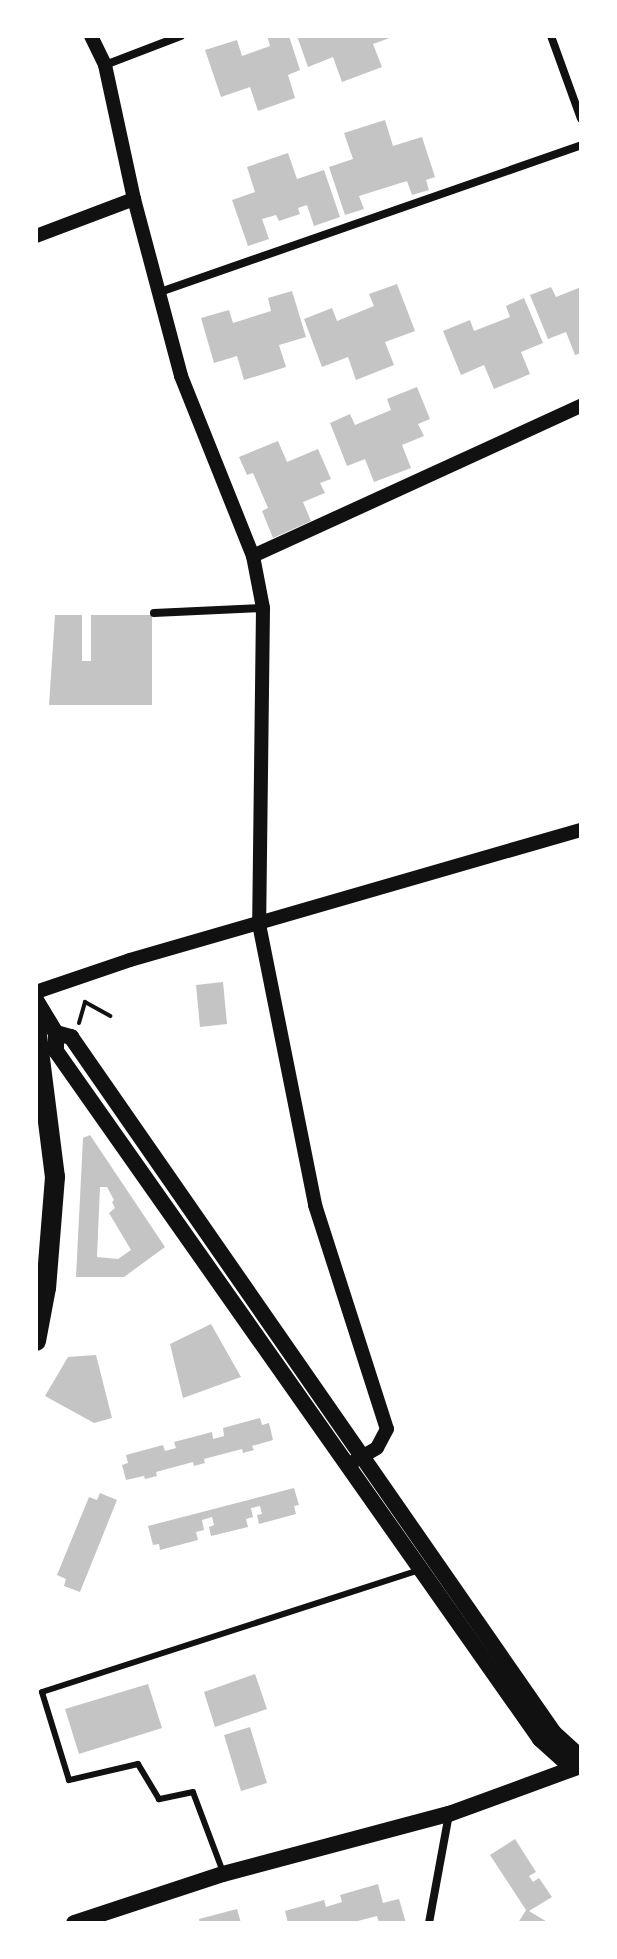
<!DOCTYPE html>
<style>
body{margin:0}
#map{position:relative;width:617px;height:1959px;overflow:hidden;background:#fff;font-family:"PT Serif",serif}
div>[style]{position:absolute}
.building>*{inset:0;background:#c4c4c4}
.path>*{height:4px;margin:-2px;padding:0 2px;transform-origin:2px;border-radius:2px;background:#111}
.service>*{height:6px;margin:-3px;padding:0 3px;transform-origin:3px;border-radius:3px;background:#111}
.minor>*{height:8px;margin:-4px;padding:0 4px;transform-origin:4px;border-radius:4px;background:#111}
.tertiary>*{height:14px;margin:-7px;padding:0 7px;transform-origin:7px;border-radius:7px;background:#111}
.secondary>*{height:16px;margin:-8px;padding:0 8px;transform-origin:8px;border-radius:8px;background:#111}
.primary>*{height:20px;margin:-10px;padding:0 10px;transform-origin:10px;border-radius:10px;background:#111}
span{translate:-50% -50%;white-space:nowrap;text-align:center;line-height:1.15;-webkit-text-stroke:6px #fff;paint-order:stroke}
.frame{position:absolute;inset:0;border:38px solid #fff;pointer-events:none}
</style>
<div id="map">
<div class="building">
<div style="clip-path:polygon(267px 36px,289px 36px,300px 70px,288px 75px,295px 98px,258px 111px,250px 87px,221px 97px,205px 50px,237px 40px,242px 56px,270px 46px)"></div>
<div style="clip-path:polygon(297px 36px,395px 36px,373px 44px,382px 67px,342px 82px,333px 57px,308px 67px)"></div>
<div style="clip-path:polygon(385px 120px,393px 146px,422px 137px,435px 177px,426px 180px,429px 190px,412px 195px,407px 181px,359px 196px,364px 209px,345px 215px,329px 167px,353px 159px,344px 133px)"></div>
<div style="clip-path:polygon(288px 153px,297px 179px,324px 170px,340px 217px,314px 226px,307px 205px,298px 208px,300px 214px,279px 221px,276px 215px,262px 219px,269px 239px,248px 246px,232px 200px,255px 192px,247px 167px)"></div>
<div style="clip-path:polygon(397px 284px,415px 331px,385px 342px,394px 365px,356px 380px,348px 357px,322px 367px,304px 319px,332px 308px,337px 321px,374px 306px,369px 294px)"></div>
<div style="clip-path:polygon(551px 287px,556px 297px,581px 287px,581px 353px,575px 355px,566px 332px,548px 339px,530px 295px)"></div>
<div style="clip-path:polygon(292px 291px,306px 337px,279px 345px,286px 367px,244px 380px,237px 356px,214px 363px,201px 318px,229px 310px,233px 323px,271px 311px,268px 298px)"></div>
<div style="clip-path:polygon(524px 298px,543px 343px,521px 352px,530px 374px,494px 389px,484px 365px,461px 375px,443px 331px,470px 320px,474px 331px,510px 317px,506px 306px)"></div>
<div style="clip-path:polygon(417px 387px,430px 419px,418px 424px,424px 436px,402px 445px,411px 468px,374px 482px,365px 459px,347px 466px,330px 423px,350px 414px,355px 425px,391px 410px,387px 399px)"></div>
<div style="clip-path:polygon(278px 441px,287px 462px,318px 449px,331px 479px,320px 483px,325px 493px,303px 502px,311px 521px,273px 538px,262px 511px,268px 508px,253px 473px,247px 475px,239px 457px)"></div>
<div style="clip-path:polygon(55px 615px,82px 615px,82px 661px,91px 661px,91px 615px,152px 615px,152px 705px,49px 705px)"></div>
<div style="clip-path:polygon(223px 982px,227px 1024px,200px 1027px,196px 985px)"></div>
<div style="clip-path:polygon(evenodd,90px 1135px,165px 1247px,124px 1277px,76px 1277px,83px 1138px,90px 1135px,100px 1187px,107px 1187px,114px 1200px,112px 1202px,115px 1208px,109px 1213px,131px 1250px,118px 1259px,97px 1257px,100px 1187px)"></div>
<div style="clip-path:polygon(211px 1324px,241px 1377px,183px 1398px,170px 1344px)"></div>
<div style="clip-path:polygon(96px 1355px,112px 1418px,94px 1423px,45px 1396px,68px 1357px)"></div>
<div style="clip-path:polygon(260px 1418px,262px 1425px,269px 1423px,273px 1440px,252px 1446px,254px 1450px,243px 1453px,242px 1449px,204px 1459px,205px 1463px,194px 1466px,193px 1462px,156px 1472px,157px 1476px,145px 1479px,144px 1476px,126px 1480px,122px 1465px,128px 1463px,126px 1455px,163px 1445px,165px 1451px,176px 1448px,174px 1442px,212px 1432px,213px 1439px,224px 1436px,223px 1428px)"></div>
<div style="clip-path:polygon(294px 1488px,299px 1505px,294px 1506px,296px 1514px,259px 1524px,257px 1515px,262px 1514px,260px 1506px,251px 1508px,253px 1517px,246px 1519px,248px 1527px,211px 1536px,209px 1527px,214px 1525px,212px 1517px,202px 1520px,204px 1530px,196px 1532px,198px 1540px,160px 1550px,159px 1544px,153px 1545px,148px 1526px)"></div>
<div style="clip-path:polygon(100px 1493px,117px 1500px,80px 1592px,64px 1586px,66px 1579px,57px 1575px,89px 1497px,97px 1500px)"></div>
<div style="clip-path:polygon(255px 1674px,267px 1709px,215px 1727px,204px 1692px)"></div>
<div style="clip-path:polygon(148px 1684px,162px 1728px,79px 1754px,65px 1709px)"></div>
<div style="clip-path:polygon(250px 1727px,267px 1783px,241px 1791px,224px 1735px)"></div>
<div style="clip-path:polygon(515px 1839px,536px 1872px,529px 1876px,533px 1882px,539px 1878px,552px 1897px,529px 1911px,549px 1923px,518px 1923px,526px 1910px,490px 1855px)"></div>
<div style="clip-path:polygon(378px 1884px,383px 1903px,399px 1899px,406px 1923px,379px 1923px,377px 1916px,350px 1923px,288px 1923px,285px 1911px,324px 1900px,326px 1907px,342px 1902px,340px 1895px)"></div>
<div style="clip-path:polygon(237px 1909px,241px 1923px,200px 1923px,199px 1919px)"></div>
</div>
<div class="path">
<div style="left:79px;top:1023px;width:22px;rotate:-74deg"></div>
<div style="left:85px;top:1002px;width:29px;rotate:29deg"></div>
</div>
<div class="service">
<div style="left:223px;top:1872px;width:85px;rotate:-110.6deg"></div>
<div style="left:193px;top:1792px;width:35px;rotate:168deg"></div>
<div style="left:159px;top:1799px;width:41px;rotate:-121deg"></div>
<div style="left:138px;top:1764px;width:71px;rotate:166.9deg"></div>
<div style="left:69px;top:1780px;width:92px;rotate:-107.1deg"></div>
<div style="left:42px;top:1692px;width:397px;rotate:-17.9deg"></div>
</div>
<div class="minor">
<div style="left:551px;top:36px;width:88px;rotate:70.1deg"></div>
<div style="left:105px;top:65px;width:81px;rotate:-20.9deg"></div>
<div style="left:160px;top:292px;width:446px;rotate:-19.2deg"></div>
<div style="left:154px;top:613px;width:109px;rotate:-2.6deg"></div>
<div style="left:429px;top:1923px;width:111px;rotate:-79.6deg"></div>
</div>
<div class="tertiary">
<div style="left:91px;top:36px;width:32px;rotate:64deg"></div>
<div style="left:105px;top:65px;width:137px;rotate:77.8deg"></div>
<div style="left:134px;top:199px;width:183px;rotate:75.1deg"></div>
<div style="left:181px;top:376px;width:194px;rotate:68.2deg"></div>
<div style="left:253px;top:556px;width:53px;rotate:79.1deg"></div>
<div style="left:263px;top:608px;width:316px;rotate:90.7deg"></div>
<div style="left:259px;top:924px;width:287px;rotate:78.7deg"></div>
<div style="left:315px;top:1205px;width:235px;rotate:72.2deg"></div>
<div style="left:387px;top:1429px;width:21px;rotate:118deg"></div>
<div style="left:377px;top:1448px;width:28px;rotate:150deg"></div>
<div style="left:36px;top:236px;width:105px;rotate:-20.7deg"></div>
<div style="left:253px;top:556px;width:361px;rotate:-24.6deg"></div>
<div style="left:36px;top:992px;width:99px;rotate:-18.8deg"></div>
<div style="left:130px;top:960px;width:469px;rotate:-16.1deg"></div>
</div>
<div class="secondary">
<div style="left:36px;top:1000px;width:39px;rotate:59deg"></div>
<div style="left:56px;top:1033px;width:18px;rotate:90deg"></div>
<div style="left:56px;top:1051px;width:841px;rotate:54.87deg"></div>
<div style="left:540px;top:1739px;width:43px;rotate:42.2deg"></div>
<div style="left:56px;top:1033px;width:16px;rotate:15deg"></div>
<div style="left:71px;top:1037px;width:847px;rotate:55.24deg"></div>
<div style="left:554px;top:1733px;width:36px;rotate:42deg"></div>
<div style="left:74px;top:1923px;width:157px;rotate:-18.2deg"></div>
<div style="left:223px;top:1874px;width:234px;rotate:-14.9deg"></div>
<div style="left:449px;top:1814px;width:140px;rotate:-20.1deg"></div>
</div>
<div class="primary">
<div style="left:36px;top:1027px;width:151px;rotate:82.8deg"></div>
<div style="left:55px;top:1177px;width:111px;rotate:94.6deg"></div>
<div style="left:46px;top:1288px;width:54px;rotate:100.7deg"></div>
</div>
<div class="frame"></div>
</div>
